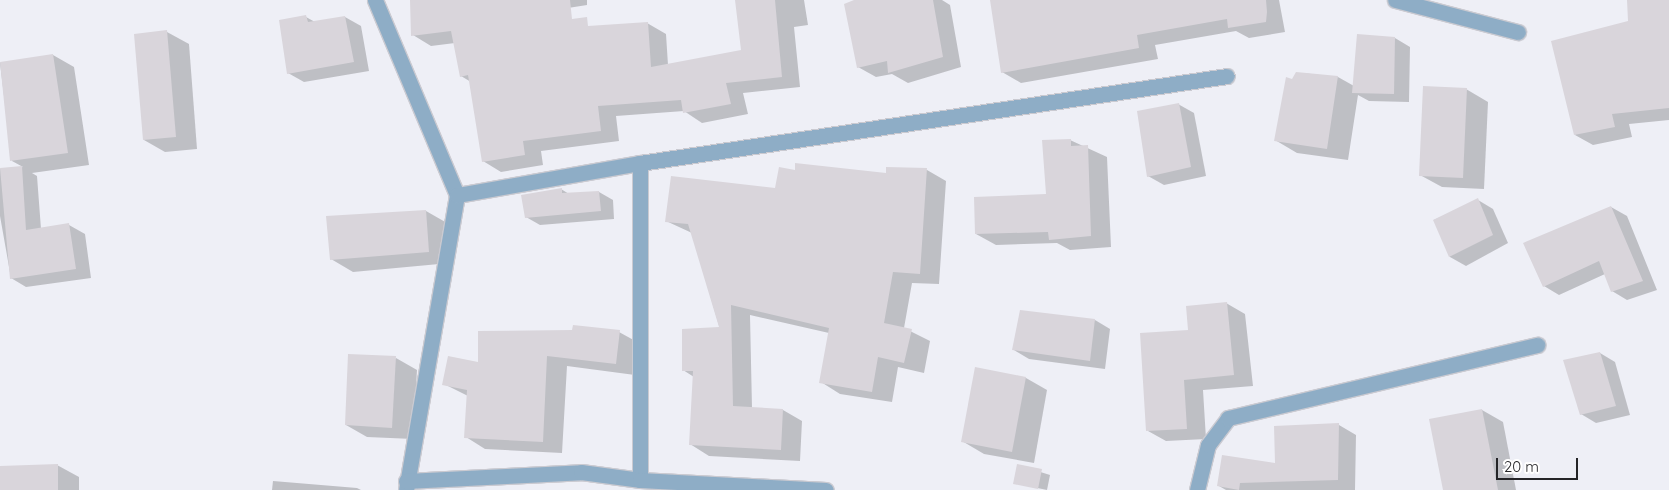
<!DOCTYPE html>
<style>
body{margin:0}
#map{position:relative;width:1669px;height:490px;overflow:hidden;background:#eeeff6;font-family:Quicksand,sans-serif}
div>[style]{position:absolute}
.shadow>*{inset:0;background:#0003}
.building>*{inset:0;background:#d9d5db}
.roads{filter:drop-shadow(1px 0 #cacad1) drop-shadow(-1px 0 #cacad1) drop-shadow(0 1px #cacad1) drop-shadow(0 -1px #cacad1)}
.minor>*{height:15px;margin:-7.5px;padding:0 7.5px;transform-origin:7.5px;border-radius:7.5px;background:#8eadc6}
span{translate:-50% -50%;white-space:nowrap;text-align:center;line-height:1.15;-webkit-text-stroke:4px #fff;paint-order:stroke}
.scale{position:absolute;left:1496px;top:458px;width:82px;height:22px;box-sizing:border-box;border:2px solid #242427;border-top:0;padding-left:6px;font-size:15px;line-height:18px;white-space:nowrap;color:#242427;-webkit-text-stroke:4px #fff;paint-order:stroke}
</style>
<div id="map">
<div class="shadow">
<div style="clip-path:polygon(412px 0,587px 0,587px 5px,530px 14px,533px 32px,647px 23px,666px 34px,668px 65px,742px 51px,736px 0,804px 0,808px 25px,794px 27px,800px 87px,743px 93px,748px 114px,702px 123px,684px 111px,616px 116px,619px 141px,541px 151px,543px 165px,501px 172px,483px 161px,471px 82px,461px 76px,455px 43px,431px 46px,413px 35px)"></div>
<div style="clip-path:polygon(942px 0,950px 5px,961px 67px,908px 83px,892px 74px,876px 77px,858px 67px,854px 0)"></div>
<div style="clip-path:polygon(992px 0,1279px 0,1285px 32px,1249px 38px,1236px 31px,1155px 45px,1158px 59px,1021px 83px,1002px 72px)"></div>
<div style="clip-path:polygon(1628px 0,1669px 0,1669px 120px,1629px 124px,1632px 137px,1593px 145px,1575px 135px,1630px 22px)"></div>
<div style="clip-path:polygon(306px 17px,315px 22px,345px 17px,361px 26px,369px 71px,304px 82px,288px 73px)"></div>
<div style="clip-path:polygon(167px 32px,189px 44px,197px 149px,165px 152px,144px 140px)"></div>
<div style="clip-path:polygon(1395px 38px,1410px 47px,1409px 102px,1369px 101px,1358px 95px,1348px 160px,1297px 153px,1275px 140px,1302px 73px,1338px 77px,1354px 86px)"></div>
<div style="clip-path:polygon(53px 55px,74px 67px,89px 165px,32px 173px,37px 176px,41px 229px,69px 225px,85px 234px,91px 278px,26px 287px,11px 278px,0 216px,0 169px,23px 167px,12px 161px,0 63px)"></div>
<div style="clip-path:polygon(1466px 89px,1488px 102px,1484px 189px,1442px 187px,1420px 175px)"></div>
<div style="clip-path:polygon(1178px 104px,1194px 113px,1206px 176px,1164px 185px,1148px 176px)"></div>
<div style="clip-path:polygon(1070px 140px,1107px 157px,1111px 247px,1070px 250px,1057px 243px,996px 245px,976px 234px,1047px 195px)"></div>
<div style="clip-path:polygon(888px 169px,927px 170px,946px 181px,939px 284px,912px 283px,904px 328px,930px 341px,924px 373px,898px 367px,892px 402px,840px 394px,821px 382px,829px 333px,750px 315px,752px 408px,783px 410px,802px 421px,800px 461px,709px 456px,690px 444px,694px 377px,683px 370px,720px 329px,692px 233px,666px 221px,776px 189px,796px 172px,887px 174px)"></div>
<div style="clip-path:polygon(561px 189px,569px 194px,599px 192px,613px 200px,614px 219px,540px 225px,526px 217px)"></div>
<div style="clip-path:polygon(1478px 200px,1493px 209px,1508px 243px,1466px 266px,1450px 257px,1434px 220px)"></div>
<div style="clip-path:polygon(1611px 207px,1627px 216px,1657px 290px,1627px 300px,1612px 291px,1605px 274px,1559px 295px,1544px 286px)"></div>
<div style="clip-path:polygon(426px 211px,447px 223px,450px 263px,353px 272px,331px 259px)"></div>
<div style="clip-path:polygon(1226px 303px,1245px 314px,1253px 386px,1203px 390px,1206px 439px,1166px 441px,1148px 431px,1189px 331px)"></div>
<div style="clip-path:polygon(1095px 320px,1110px 329px,1105px 369px,1029px 359px,1014px 350px)"></div>
<div style="clip-path:polygon(619px 332px,639px 343px,635px 375px,567px 366px,562px 453px,485px 449px,466px 437px,468px 396px,444px 384px,480px 363px)"></div>
<div style="clip-path:polygon(1600px 353px,1615px 362px,1630px 415px,1596px 423px,1581px 414px)"></div>
<div style="clip-path:polygon(396px 358px,417px 370px,413px 439px,367px 437px,346px 425px)"></div>
<div style="clip-path:polygon(976px 368px,1026px 378px,1047px 390px,1034px 463px,984px 454px,962px 441px)"></div>
<div style="clip-path:polygon(1482px 410px,1503px 422px,1516px 490px,1444px 490px)"></div>
<div style="clip-path:polygon(1339px 425px,1356px 435px,1355px 490px,1226px 490px,1219px 486px,1276px 464px)"></div>
<div style="clip-path:polygon(57px 465px,79px 477px,79px 490px,0 490px,0 467px)"></div>
<div style="clip-path:polygon(1018px 465px,1050px 475px,1047px 490px,1014px 483px)"></div>
<div style="clip-path:polygon(273px 481px,357px 488px,361px 490px,272px 490px)"></div>
</div>
<div class="building">
<div style="clip-path:polygon(410px 0,570px 0,572px 19px,587px 17px,588px 26px,648px 22px,651px 67px,741px 50px,735px 0,775px 0,782px 77px,726px 83px,731px 104px,683px 113px,681px 100px,598px 106px,601px 131px,523px 141px,525px 155px,482px 162px,468px 75px,460px 77px,451px 31px,411px 36px)"></div>
<div style="clip-path:polygon(854px 0,933px 0,943px 57px,888px 73px,887px 61px,857px 68px,844px 4px)"></div>
<div style="clip-path:polygon(990px 0,1266px 0,1267px 12px,1266px 22px,1228px 28px,1227px 19px,1137px 35px,1139px 48px,1001px 73px)"></div>
<div style="clip-path:polygon(1627px 0,1669px 0,1669px 108px,1612px 114px,1615px 127px,1574px 135px,1551px 41px,1628px 21px)"></div>
<div style="clip-path:polygon(306px 15px,308px 22px,345px 16px,354px 62px,287px 74px,279px 20px)"></div>
<div style="clip-path:polygon(167px 30px,176px 137px,143px 140px,134px 34px)"></div>
<div style="clip-path:polygon(1357px 34px,1395px 37px,1394px 94px,1352px 93px)"></div>
<div style="clip-path:polygon(53px 54px,68px 153px,10px 161px,0 62px)"></div>
<div style="clip-path:polygon(1296px 72px,1338px 76px,1327px 149px,1274px 141px,1286px 77px,1292px 79px)"></div>
<div style="clip-path:polygon(1423px 86px,1467px 88px,1463px 178px,1419px 176px)"></div>
<div style="clip-path:polygon(1179px 103px,1191px 167px,1147px 177px,1137px 111px)"></div>
<div style="clip-path:polygon(1071px 139px,1071px 146px,1088px 145px,1091px 236px,1049px 240px,1048px 232px,975px 234px,974px 197px,1046px 194px,1042px 140px)"></div>
<div style="clip-path:polygon(795px 163px,886px 173px,886px 167px,927px 168px,920px 274px,893px 272px,884px 323px,912px 329px,904px 363px,878px 357px,872px 392px,819px 383px,829px 328px,731px 305px,733px 406px,783px 409px,781px 450px,689px 445px,693px 371px,682px 371px,682px 329px,719px 327px,688px 224px,665px 222px,671px 176px,775px 188px,779px 167px,795px 170px)"></div>
<div style="clip-path:polygon(22px 166px,26px 230px,69px 223px,76px 269px,10px 279px,0 168px)"></div>
<div style="clip-path:polygon(562px 188px,562px 193px,599px 191px,601px 211px,525px 218px,521px 195px)"></div>
<div style="clip-path:polygon(1478px 198px,1493px 235px,1449px 257px,1433px 220px)"></div>
<div style="clip-path:polygon(1611px 206px,1643px 281px,1611px 292px,1599px 261px,1543px 287px,1523px 243px)"></div>
<div style="clip-path:polygon(426px 210px,429px 252px,330px 260px,326px 216px)"></div>
<div style="clip-path:polygon(1227px 302px,1234px 375px,1184px 380px,1187px 429px,1146px 431px,1140px 333px,1188px 330px,1186px 306px)"></div>
<div style="clip-path:polygon(1020px 310px,1095px 319px,1090px 361px,1012px 350px)"></div>
<div style="clip-path:polygon(573px 325px,620px 330px,616px 364px,547px 356px,543px 442px,464px 438px,467px 390px,442px 385px,448px 356px,478px 362px,478px 331px,572px 330px)"></div>
<div style="clip-path:polygon(1600px 352px,1616px 406px,1580px 415px,1563px 360px)"></div>
<div style="clip-path:polygon(348px 354px,396px 356px,392px 428px,345px 425px)"></div>
<div style="clip-path:polygon(975px 367px,1026px 377px,1012px 452px,961px 442px)"></div>
<div style="clip-path:polygon(1482px 409px,1498px 490px,1443px 490px,1429px 419px)"></div>
<div style="clip-path:polygon(1339px 423px,1338px 480px,1240px 483px,1239px 490px,1217px 486px,1222px 455px,1275px 463px,1274px 426px)"></div>
<div style="clip-path:polygon(58px 464px,58px 490px,0 490px,0 466px)"></div>
<div style="clip-path:polygon(1017px 464px,1042px 469px,1038px 489px,1013px 484px)"></div>
</div>
<div class="roads">
<div class="minor">
<div style="left:375px;top:0;width:212px;rotate:67.2deg"></div>
<div style="left:457px;top:195px;width:299px;rotate:99.8deg"></div>
<div style="left:1395px;top:0;width:127px;rotate:14.6deg"></div>
<div style="left:457px;top:195px;width:186px;rotate:-9.9deg"></div>
<div style="left:640px;top:163px;width:593px;rotate:-8.43deg"></div>
<div style="left:640px;top:480px;width:317px;rotate:-90deg"></div>
<div style="left:406px;top:481px;width:175px;rotate:-2.9deg"></div>
<div style="left:581px;top:472px;width:60px;rotate:7.7deg"></div>
<div style="left:640px;top:480px;width:186px;rotate:3.1deg"></div>
<div style="left:1197px;top:490px;width:46px;rotate:-76.3deg"></div>
<div style="left:1208px;top:445px;width:34px;rotate:-53deg"></div>
<div style="left:1228px;top:418px;width:318px;rotate:-13.3deg"></div>
</div>
</div>
<div class="scale">20 m</div>
</div>
